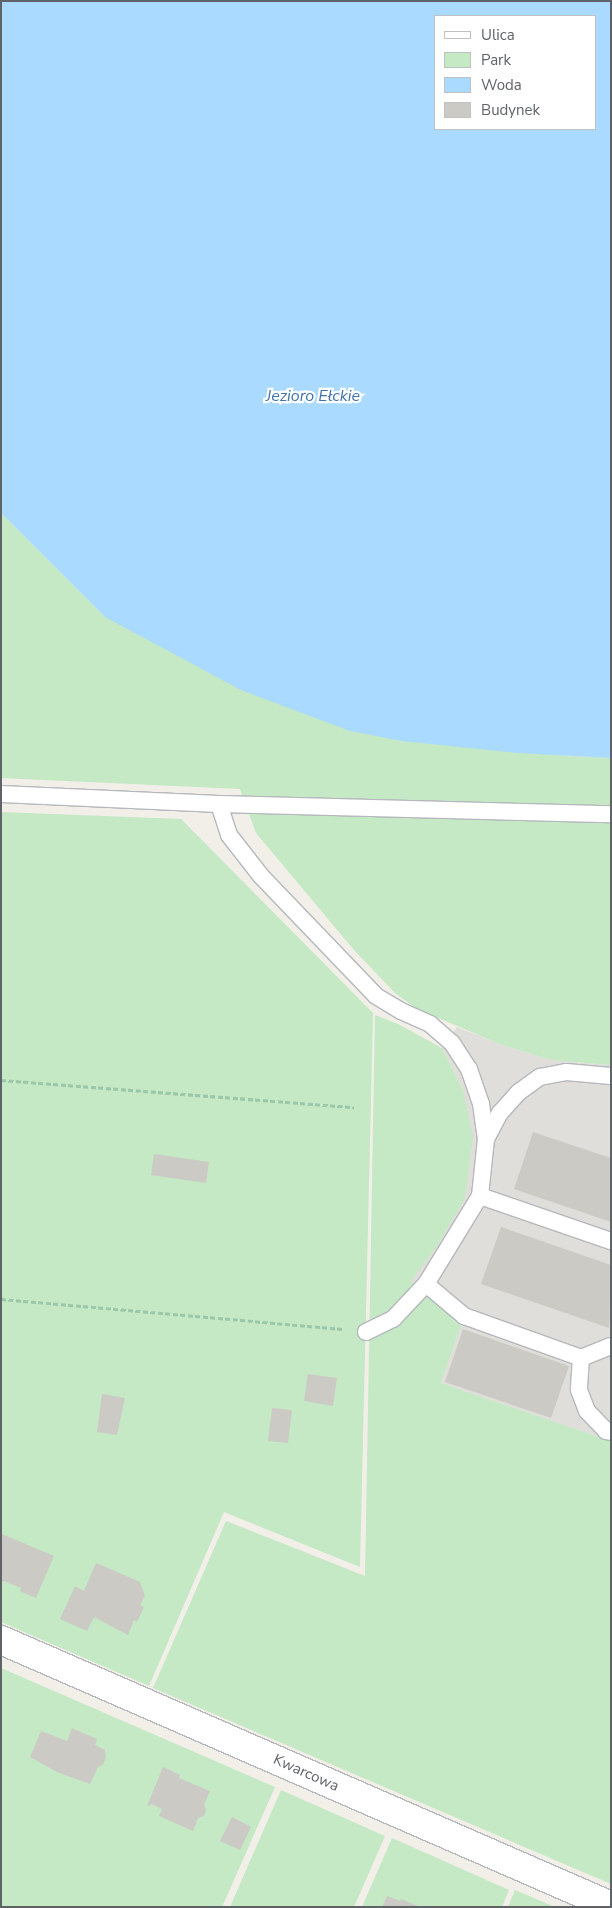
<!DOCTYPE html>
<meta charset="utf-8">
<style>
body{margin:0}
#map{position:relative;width:612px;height:1908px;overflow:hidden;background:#f1efe8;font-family:"Nunito Sans",sans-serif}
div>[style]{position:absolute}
.industrial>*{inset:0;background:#e0deda}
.green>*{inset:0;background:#c5e8c5}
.water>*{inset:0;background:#aadaff}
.building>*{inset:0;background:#cccac5}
.path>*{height:3px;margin-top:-1.5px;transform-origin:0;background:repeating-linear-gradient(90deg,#9cc7a9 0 5px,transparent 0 7.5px)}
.roads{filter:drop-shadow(1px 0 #b5b8bc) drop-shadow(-1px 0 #b5b8bc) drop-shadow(0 1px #b5b8bc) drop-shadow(0 -1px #b5b8bc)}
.service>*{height:16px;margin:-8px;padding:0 8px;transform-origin:8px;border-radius:8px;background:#fff}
.minor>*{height:28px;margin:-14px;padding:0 14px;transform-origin:14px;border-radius:14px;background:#fff}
span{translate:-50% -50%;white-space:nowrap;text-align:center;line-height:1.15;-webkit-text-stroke:4.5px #fff;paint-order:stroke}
.street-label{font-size:15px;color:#5f6368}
.water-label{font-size:16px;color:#4174aa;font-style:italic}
.frame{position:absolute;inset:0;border:2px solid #5f6368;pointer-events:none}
.legend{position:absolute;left:434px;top:15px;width:162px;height:115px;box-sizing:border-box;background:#fff;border:1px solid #bfc1c3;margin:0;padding:6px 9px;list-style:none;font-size:15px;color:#5f6368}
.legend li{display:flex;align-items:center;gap:10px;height:25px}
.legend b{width:25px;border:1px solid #bfc1c3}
</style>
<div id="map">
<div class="industrial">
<div style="clip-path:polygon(457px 1027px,502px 1045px,551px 1060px,611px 1065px,611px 1441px,441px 1383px,461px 1326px,411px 1281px,463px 1090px,442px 1048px)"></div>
</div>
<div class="green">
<div style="clip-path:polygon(1px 513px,105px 617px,556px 755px,611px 758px,611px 1065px,551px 1060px,502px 1045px,417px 1009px,395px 993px,354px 950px,256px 833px,240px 789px,1px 778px)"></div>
<div style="clip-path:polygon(1px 812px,181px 819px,373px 1013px,360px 1567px,224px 1512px,149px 1686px,1px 1622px)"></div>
<div style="clip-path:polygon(375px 1015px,398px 1024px,442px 1048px,463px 1090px,473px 1137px,465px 1198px,437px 1246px,411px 1281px,461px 1326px,441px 1383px,611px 1441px,611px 1884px,153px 1688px,226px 1521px,365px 1576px)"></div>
<div style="clip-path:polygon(1px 1668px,275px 1787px,222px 1907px,1px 1907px)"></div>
<div style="clip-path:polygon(281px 1790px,385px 1836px,354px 1907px,230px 1907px)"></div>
<div style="clip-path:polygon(392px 1838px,509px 1890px,502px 1907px,362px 1907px)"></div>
<div style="clip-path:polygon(515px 1890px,555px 1907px,508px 1907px)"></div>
</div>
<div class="water">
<div style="clip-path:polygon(evenodd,1px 1px,611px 1px,611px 758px,518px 753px,402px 741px,350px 731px,241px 690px,105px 617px,1px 513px,1px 1px,436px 16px,596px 16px,596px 129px,436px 129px,436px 16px)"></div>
</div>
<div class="building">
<div style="clip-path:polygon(533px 1132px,611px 1158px,611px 1222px,514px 1189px)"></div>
<div style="clip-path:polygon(154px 1154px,209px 1162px,206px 1183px,151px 1175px)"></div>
<div style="clip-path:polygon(501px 1227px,611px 1265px,609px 1328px,481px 1284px)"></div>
<div style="clip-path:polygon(463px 1329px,569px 1366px,551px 1418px,445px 1382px)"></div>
<div style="clip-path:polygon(308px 1374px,337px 1378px,333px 1406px,304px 1401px)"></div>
<div style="clip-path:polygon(102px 1394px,125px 1398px,117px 1435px,97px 1432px)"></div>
<div style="clip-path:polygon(272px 1408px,292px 1410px,288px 1443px,268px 1441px)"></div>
<div style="clip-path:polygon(2px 1534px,54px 1556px,36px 1598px,20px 1591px,21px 1588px,4px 1581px,1px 1583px)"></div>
<div style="clip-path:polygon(96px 1563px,140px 1582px,145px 1596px,140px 1605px,144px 1607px,137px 1622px,134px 1620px,128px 1635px,94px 1617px,87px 1631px,60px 1619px,75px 1586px,84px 1591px)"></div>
<div style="clip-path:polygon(72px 1728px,97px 1739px,95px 1745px,105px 1750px,106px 1757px,103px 1765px,98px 1767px,90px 1784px,57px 1772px,30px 1757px,41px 1731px,67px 1741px)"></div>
<div style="clip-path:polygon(163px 1767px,180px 1775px,179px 1778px,210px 1791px,204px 1804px,206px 1810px,204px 1816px,198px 1818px,193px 1831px,159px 1816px,162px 1809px,151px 1804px,149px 1806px,147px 1806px)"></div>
<div style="clip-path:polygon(232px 1817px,251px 1827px,240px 1850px,220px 1841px)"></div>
<div style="clip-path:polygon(387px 1896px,400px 1901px,401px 1899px,420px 1907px,382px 1907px)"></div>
</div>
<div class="path">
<div style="left:1px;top:1080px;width:354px;rotate:4.4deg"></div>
<div style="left:1px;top:1299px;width:343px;rotate:5deg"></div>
</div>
<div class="roads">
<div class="service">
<div style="left:1px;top:794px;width:218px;rotate:2.6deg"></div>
<div style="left:219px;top:804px;width:392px;rotate:1.5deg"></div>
<div style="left:219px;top:804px;width:33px;rotate:72deg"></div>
<div style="left:229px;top:835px;width:52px;rotate:52deg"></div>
<div style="left:261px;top:876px;width:166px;rotate:46.2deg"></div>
<div style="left:376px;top:996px;width:29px;rotate:31deg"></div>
<div style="left:401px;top:1011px;width:32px;rotate:24deg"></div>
<div style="left:430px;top:1024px;width:29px;rotate:41deg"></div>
<div style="left:452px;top:1043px;width:31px;rotate:57deg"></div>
<div style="left:469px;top:1069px;width:37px;rotate:71deg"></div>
<div style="left:481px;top:1104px;width:35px;rotate:82deg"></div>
<div style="left:480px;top:1196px;width:139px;rotate:19deg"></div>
<div style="left:426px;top:1284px;width:50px;rotate:40.1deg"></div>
<div style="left:464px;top:1316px;width:124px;rotate:19.7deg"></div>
<div style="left:581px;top:1358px;width:32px;rotate:-22deg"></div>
<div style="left:366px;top:1332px;width:30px;rotate:-26deg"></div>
<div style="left:393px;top:1319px;width:48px;rotate:-46.7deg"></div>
<div style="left:426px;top:1284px;width:103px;rotate:-58.5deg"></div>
<div style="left:480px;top:1196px;width:57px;rotate:-84deg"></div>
<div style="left:486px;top:1139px;width:30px;rotate:-62deg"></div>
<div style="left:500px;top:1113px;width:28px;rotate:-48deg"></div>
<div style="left:519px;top:1092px;width:26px;rotate:-36deg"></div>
<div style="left:540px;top:1077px;width:26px;rotate:-11deg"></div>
<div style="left:566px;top:1072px;width:45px;rotate:5.1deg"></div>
<div style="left:581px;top:1358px;width:32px;rotate:94deg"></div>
<div style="left:579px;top:1390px;width:22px;rotate:69deg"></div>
<div style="left:587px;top:1411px;width:28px;rotate:46deg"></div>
<div style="left:606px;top:1431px;width:5px;rotate:11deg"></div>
</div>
<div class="minor">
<div style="left:1px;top:1640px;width:665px;rotate:23.56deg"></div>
</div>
</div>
<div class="street-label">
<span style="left:306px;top:1773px;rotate:24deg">Kwarcowa</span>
</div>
<div class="water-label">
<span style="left:313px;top:396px">Jezioro Ełckie</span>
</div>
<div class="frame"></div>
<ul class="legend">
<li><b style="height:6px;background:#fff"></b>Ulica</li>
<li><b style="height:14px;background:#c5e8c5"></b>Park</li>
<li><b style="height:14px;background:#aadaff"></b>Woda</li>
<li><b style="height:14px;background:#cccac5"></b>Budynek</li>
</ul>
</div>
